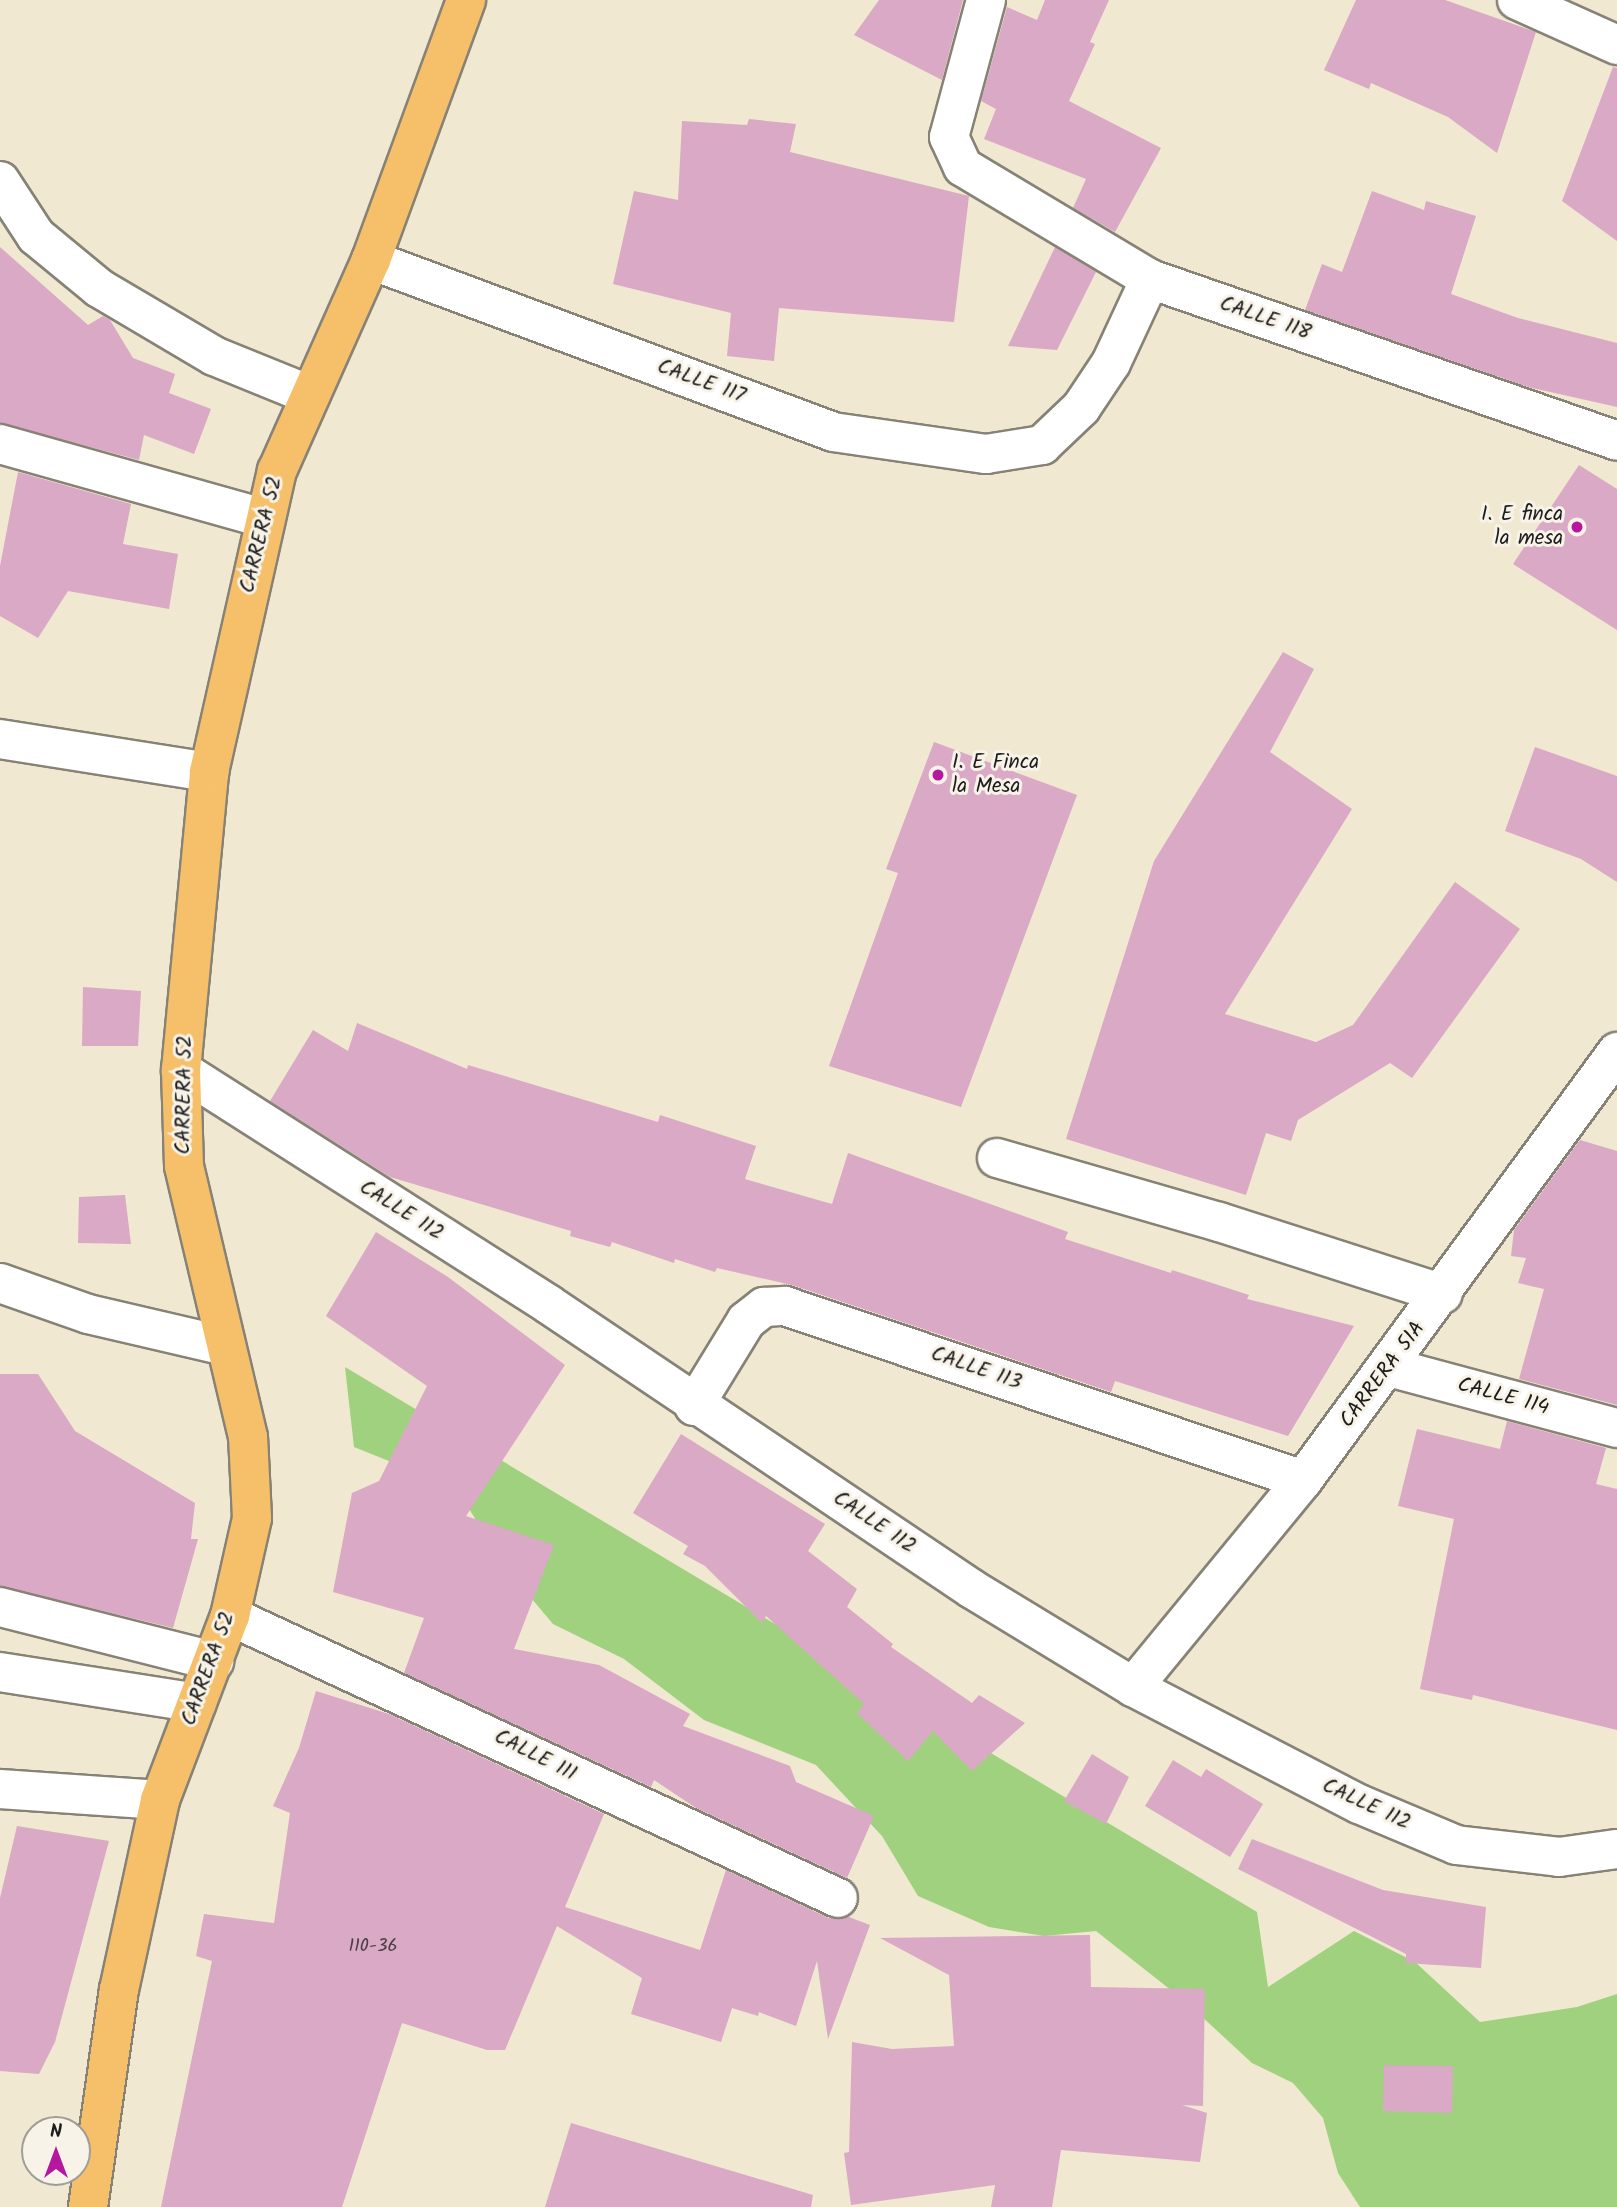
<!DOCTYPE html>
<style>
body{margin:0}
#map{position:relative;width:1617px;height:2207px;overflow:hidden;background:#f0e8d0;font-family:Kalam,sans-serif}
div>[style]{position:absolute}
.green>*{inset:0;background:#a0d17f}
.building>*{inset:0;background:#daa9c5}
.roads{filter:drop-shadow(2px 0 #868276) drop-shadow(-2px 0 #868276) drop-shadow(0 2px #868276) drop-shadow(0 -2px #868276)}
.minor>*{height:38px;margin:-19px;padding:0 19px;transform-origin:19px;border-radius:19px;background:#fff}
.major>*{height:38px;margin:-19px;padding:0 19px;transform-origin:19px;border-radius:19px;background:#f6c06b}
.dots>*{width:19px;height:19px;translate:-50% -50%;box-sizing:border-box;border:4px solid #f7f3e8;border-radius:50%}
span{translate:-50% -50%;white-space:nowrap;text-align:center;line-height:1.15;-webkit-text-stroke:6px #f7f3e8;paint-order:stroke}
.number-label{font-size:18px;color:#4c3f46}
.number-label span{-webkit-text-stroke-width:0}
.street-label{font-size:21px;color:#1c1c1c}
.poi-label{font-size:21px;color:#1c1c1c}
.right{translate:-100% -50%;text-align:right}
.left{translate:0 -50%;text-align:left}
.north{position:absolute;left:21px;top:2116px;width:70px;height:70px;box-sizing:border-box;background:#f7f3e8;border:2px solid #9f9d96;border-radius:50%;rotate:0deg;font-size:19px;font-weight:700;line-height:28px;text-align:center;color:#1c1c1c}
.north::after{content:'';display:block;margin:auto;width:24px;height:32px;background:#b5179e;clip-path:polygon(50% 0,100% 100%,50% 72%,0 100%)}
</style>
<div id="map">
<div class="green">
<div style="clip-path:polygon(345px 1367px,1257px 1912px,1268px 1987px,1354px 1931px,1415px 1962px,1480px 2022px,1577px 2007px,1617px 1994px,1617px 2207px,1360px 2207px,1338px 2173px,1323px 2118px,1293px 2083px,1252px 2063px,1186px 2002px,1096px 1931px,1044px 1936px,989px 1927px,918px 1896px,882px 1836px,816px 1765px,704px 1720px,624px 1659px,553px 1624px,506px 1568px,456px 1488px,354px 1447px)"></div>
</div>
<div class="building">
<div style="clip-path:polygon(879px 0,963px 0,942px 80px,854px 35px)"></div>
<div style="clip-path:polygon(1045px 0,1109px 0,1090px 42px,1095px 44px,1069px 101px,1161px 148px,1115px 232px,1073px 208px,1086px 179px,984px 139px,996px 109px,981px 101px,1007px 7px,1037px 20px)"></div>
<div style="clip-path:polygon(1356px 0,1445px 0,1536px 32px,1497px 153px,1448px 117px,1371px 83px,1369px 89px,1324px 70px)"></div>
<div style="clip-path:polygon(1613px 67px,1617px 68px,1617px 241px,1562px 201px)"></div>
<div style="clip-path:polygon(749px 119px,796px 124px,790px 152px,969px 196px,954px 322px,779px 308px,774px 361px,727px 356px,731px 313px,613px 284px,634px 191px,678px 200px,682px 121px,747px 125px)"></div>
<div style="clip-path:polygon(1372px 191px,1424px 210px,1426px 201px,1476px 216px,1451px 294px,1518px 318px,1617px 343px,1617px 407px,1528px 387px,1305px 310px,1322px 264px,1342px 272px)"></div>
<div style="clip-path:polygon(0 247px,88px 325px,103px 316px,110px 320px,133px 358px,175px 374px,169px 393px,211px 409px,194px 454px,144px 435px,139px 460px,0 423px)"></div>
<div style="clip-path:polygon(1055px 247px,1096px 272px,1057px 350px,1008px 346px)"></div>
<div style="clip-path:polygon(1579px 465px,1617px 489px,1617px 630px,1513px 564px)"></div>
<div style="clip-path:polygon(18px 472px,131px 504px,123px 544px,178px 554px,169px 609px,68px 591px,38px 638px,0 616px,0 566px)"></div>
<div style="clip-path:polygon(1283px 652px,1314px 669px,1270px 752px,1352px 809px,1225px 1014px,1316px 1042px,1353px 1025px,1455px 882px,1520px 929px,1412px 1078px,1390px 1063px,1298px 1120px,1291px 1141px,1266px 1133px,1246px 1195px,1066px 1139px,1154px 861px)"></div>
<div style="clip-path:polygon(934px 742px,1077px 795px,961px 1107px,829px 1066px,898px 873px,886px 869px)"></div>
<div style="clip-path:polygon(1535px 747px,1617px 776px,1617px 882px,1581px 859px,1505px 831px)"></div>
<div style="clip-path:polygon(83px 987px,141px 991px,138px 1046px,82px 1046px)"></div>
<div style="clip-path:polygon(357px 1023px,467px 1069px,468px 1065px,658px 1122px,660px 1115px,756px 1146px,745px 1179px,832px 1204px,848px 1153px,1068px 1232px,1065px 1239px,1171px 1273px,1172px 1270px,1249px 1295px,1247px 1299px,1354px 1326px,1288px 1436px,1115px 1381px,1111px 1392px,792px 1285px,717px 1268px,715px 1272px,675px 1259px,674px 1263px,612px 1242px,610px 1247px,570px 1236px,571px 1231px,390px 1177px,270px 1101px,313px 1030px,348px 1051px)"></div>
<div style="clip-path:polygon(1580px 1140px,1617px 1151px,1617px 1405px,1519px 1379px,1544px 1289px,1518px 1283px,1526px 1258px,1511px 1256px,1514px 1230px)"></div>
<div style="clip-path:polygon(125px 1195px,131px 1244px,78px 1243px,79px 1197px)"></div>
<div style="clip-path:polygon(376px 1232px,448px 1277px,565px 1365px,466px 1516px,554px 1545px,514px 1649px,599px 1665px,690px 1714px,683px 1726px,790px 1766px,796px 1782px,874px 1816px,847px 1878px,696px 1808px,654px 1780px,651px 1787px,404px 1673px,424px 1618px,333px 1592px,352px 1493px,379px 1481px,427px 1386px,326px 1316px)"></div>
<div style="clip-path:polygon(0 1374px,38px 1374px,75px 1431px,195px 1503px,191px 1539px,198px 1539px,173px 1628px,0 1586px)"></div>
<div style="clip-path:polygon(1507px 1421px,1606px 1448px,1596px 1484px,1617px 1489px,1617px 1730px,1473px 1695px,1472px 1700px,1420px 1689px,1454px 1519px,1398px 1506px,1417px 1429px,1500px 1449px)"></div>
<div style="clip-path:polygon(681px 1434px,825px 1524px,808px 1551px,857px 1589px,847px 1607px,893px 1644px,891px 1647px,972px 1703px,979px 1695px,1025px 1723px,972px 1771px,933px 1731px,908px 1761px,857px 1713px,864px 1704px,766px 1616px,762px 1623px,705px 1566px,683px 1554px,688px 1546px,633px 1513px)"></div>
<div style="clip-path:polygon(316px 1691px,389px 1714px,604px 1814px,565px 1907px,700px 1950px,726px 1870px,829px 1918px,849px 1917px,870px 1925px,828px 2039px,817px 1961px,796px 2026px,759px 2012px,758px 2016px,732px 2008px,721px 2042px,631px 2014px,642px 1978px,557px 1926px,505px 2050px,487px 2050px,402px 2023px,342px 2207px,161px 2207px,212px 1961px,196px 1956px,204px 1914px,274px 1923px,290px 1813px,273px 1806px,299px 1748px)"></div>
<div style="clip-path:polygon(1092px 1754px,1129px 1777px,1106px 1824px,1064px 1801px)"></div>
<div style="clip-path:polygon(1173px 1760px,1201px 1777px,1206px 1769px,1263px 1804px,1230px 1857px,1145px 1806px)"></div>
<div style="clip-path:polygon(17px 1826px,109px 1841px,55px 2042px,39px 2074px,0 2071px,0 1898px)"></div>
<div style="clip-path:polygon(1252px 1839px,1383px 1890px,1486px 1907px,1481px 1968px,1406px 1963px,1406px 1954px,1238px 1869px)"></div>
<div style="clip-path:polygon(1090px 1935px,1091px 1987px,1205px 1989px,1203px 2106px,1182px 2105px,1207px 2113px,1200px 2162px,1061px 2150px,1052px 2207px,991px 2207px,995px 2185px,851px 2205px,844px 2153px,849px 2152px,852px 2042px,892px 2049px,954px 2046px,949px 1975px,880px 1938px)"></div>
<div style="clip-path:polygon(1384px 2065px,1453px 2066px,1452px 2113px,1383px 2111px)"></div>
<div style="clip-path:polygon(571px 2123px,813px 2195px,811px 2207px,545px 2207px)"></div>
</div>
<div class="roads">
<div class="minor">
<div style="left:986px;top:0;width:142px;rotate:105.1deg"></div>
<div style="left:949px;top:137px;width:33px;rotate:65deg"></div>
<div style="left:963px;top:167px;width:218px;rotate:30.9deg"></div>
<div style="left:1150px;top:279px;width:494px;rotate:19.1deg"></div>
<div style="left:1517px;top:0;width:110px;rotate:24.2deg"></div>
<div style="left:0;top:181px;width:66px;rotate:56.8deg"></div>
<div style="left:36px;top:236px;width:82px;rotate:39.5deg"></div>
<div style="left:99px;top:288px;width:134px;rotate:30.6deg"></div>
<div style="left:214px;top:356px;width:104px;rotate:22.1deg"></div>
<div style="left:371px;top:260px;width:493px;rotate:20.4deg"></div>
<div style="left:833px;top:432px;width:155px;rotate:8.2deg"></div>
<div style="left:986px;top:454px;width:57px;rotate:-9.1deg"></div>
<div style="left:1042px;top:445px;width:54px;rotate:-43.5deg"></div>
<div style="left:1081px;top:408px;width:54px;rotate:-56.3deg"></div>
<div style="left:1111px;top:363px;width:93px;rotate:-65.1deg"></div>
<div style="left:0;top:444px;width:273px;rotate:15.7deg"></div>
<div style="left:0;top:739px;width:212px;rotate:9deg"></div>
<div style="left:181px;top:1070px;width:435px;rotate:32.5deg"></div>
<div style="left:548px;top:1304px;width:511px;rotate:33.91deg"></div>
<div style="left:972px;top:1589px;width:188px;rotate:31.3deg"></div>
<div style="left:1133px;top:1687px;width:254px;rotate:27.4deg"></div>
<div style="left:1359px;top:1804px;width:105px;rotate:22.9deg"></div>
<div style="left:1456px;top:1845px;width:104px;rotate:6.6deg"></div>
<div style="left:1559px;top:1857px;width:59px;rotate:-7.9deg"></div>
<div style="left:997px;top:1158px;width:231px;rotate:16.1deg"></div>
<div style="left:1219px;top:1222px;width:235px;rotate:17.8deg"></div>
<div style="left:0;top:1283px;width:93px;rotate:19.4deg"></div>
<div style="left:88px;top:1314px;width:141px;rotate:13.1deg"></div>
<div style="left:1389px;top:1367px;width:236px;rotate:15deg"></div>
<div style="left:694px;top:1406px;width:100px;rotate:-58.5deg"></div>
<div style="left:746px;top:1321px;width:23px;rotate:-38deg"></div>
<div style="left:764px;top:1307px;width:21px;rotate:-3deg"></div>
<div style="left:785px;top:1306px;width:546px;rotate:18.57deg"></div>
<div style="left:0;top:1607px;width:221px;rotate:14.2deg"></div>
<div style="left:230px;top:1616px;width:670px;rotate:24.88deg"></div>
<div style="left:0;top:1672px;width:199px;rotate:8.9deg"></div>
<div style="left:1133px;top:1687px;width:268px;rotate:-50.6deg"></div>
<div style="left:1303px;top:1480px;width:531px;rotate:-53.73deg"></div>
<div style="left:0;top:1789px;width:160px;rotate:3.9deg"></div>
</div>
<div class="major">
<div style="left:88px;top:2207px;width:219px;rotate:-81.9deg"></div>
<div style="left:119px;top:1990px;width:194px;rotate:-77.8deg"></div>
<div style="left:160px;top:1800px;width:197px;rotate:-69.2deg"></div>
<div style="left:230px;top:1616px;width:100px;rotate:-77.3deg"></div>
<div style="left:252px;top:1518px;width:81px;rotate:-92.8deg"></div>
<div style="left:248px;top:1437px;width:278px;rotate:-103.3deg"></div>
<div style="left:184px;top:1166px;width:96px;rotate:-91.8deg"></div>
<div style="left:181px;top:1070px;width:299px;rotate:-84.6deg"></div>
<div style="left:209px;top:772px;width:309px;rotate:-77.3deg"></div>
<div style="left:277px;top:471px;width:231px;rotate:-66deg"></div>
<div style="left:371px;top:260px;width:277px;rotate:-69.9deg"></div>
</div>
</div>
<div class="dots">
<div style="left:1577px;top:527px;background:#b5179e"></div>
<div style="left:938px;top:775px;background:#b5179e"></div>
</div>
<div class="number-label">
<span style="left:373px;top:1947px">110-36</span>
</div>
<div class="street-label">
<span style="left:1265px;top:319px;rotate:19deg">CALLE 118</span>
<span style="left:701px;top:382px;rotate:20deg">CALLE 117</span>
<span style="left:262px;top:535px;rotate:-76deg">CARRERA 52</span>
<span style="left:185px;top:1095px;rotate:-89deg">CARRERA 52</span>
<span style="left:401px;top:1211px;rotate:32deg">CALLE 112</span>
<span style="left:976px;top:1369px;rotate:19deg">CALLE 113</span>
<span style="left:1383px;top:1375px;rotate:-53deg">CARRERA 51A</span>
<span style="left:1503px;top:1397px;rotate:15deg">CALLE 114</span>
<span style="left:874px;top:1523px;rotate:34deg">CALLE 112</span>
<span style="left:209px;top:1669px;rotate:-70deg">CARRERA 52</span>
<span style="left:535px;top:1756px;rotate:27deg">CALLE 111</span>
<span style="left:1366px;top:1805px;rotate:25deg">CALLE 112</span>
</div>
<div class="poi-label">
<span class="right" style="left:1563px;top:527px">I. E finca<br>la mesa</span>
<span class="left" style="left:952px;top:775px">I. E Finca<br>la Mesa</span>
</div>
<div class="north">N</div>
</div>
